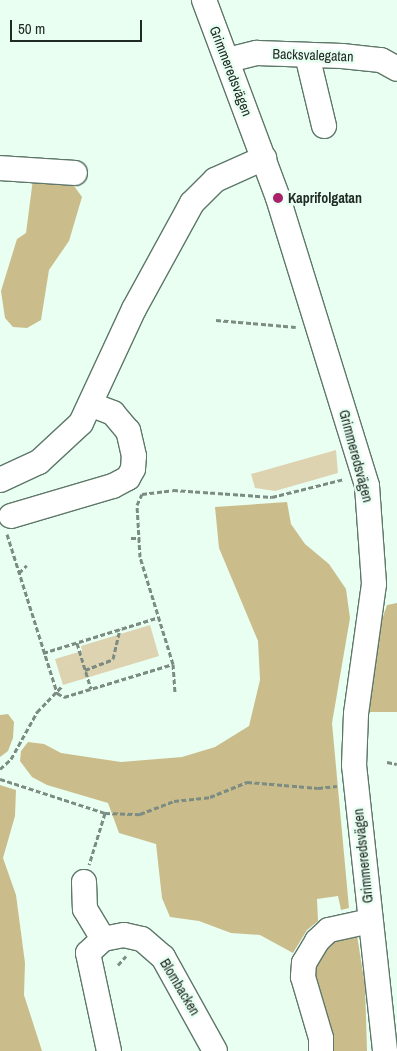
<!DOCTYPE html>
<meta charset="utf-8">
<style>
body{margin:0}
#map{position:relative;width:397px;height:1051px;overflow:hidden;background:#e8fff2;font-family:"Archivo Narrow",sans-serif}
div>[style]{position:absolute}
.green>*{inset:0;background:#ddd3b1}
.forest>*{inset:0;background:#cbbd8b}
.path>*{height:3px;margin-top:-1.5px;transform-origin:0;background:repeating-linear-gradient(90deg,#7c8c83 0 5px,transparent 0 7.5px)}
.roads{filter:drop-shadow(1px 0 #5e7769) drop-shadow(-1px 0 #5e7769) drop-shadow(0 1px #5e7769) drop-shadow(0 -1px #5e7769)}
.minor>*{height:24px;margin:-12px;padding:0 12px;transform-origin:12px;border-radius:12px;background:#fff}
.dots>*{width:14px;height:14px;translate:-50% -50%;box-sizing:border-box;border:2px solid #e8fff2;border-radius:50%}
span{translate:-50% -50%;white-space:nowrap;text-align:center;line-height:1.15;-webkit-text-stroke:5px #e8fff2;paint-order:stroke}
.street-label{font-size:14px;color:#212b25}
.poi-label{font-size:14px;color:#212b25;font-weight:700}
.left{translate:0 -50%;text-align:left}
.scale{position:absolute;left:10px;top:20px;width:132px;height:22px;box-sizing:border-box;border:2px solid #212b25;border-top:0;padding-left:6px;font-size:15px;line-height:18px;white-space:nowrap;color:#212b25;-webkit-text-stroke:4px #e8fff2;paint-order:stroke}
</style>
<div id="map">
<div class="green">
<div style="clip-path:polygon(336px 450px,338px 473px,275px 491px,255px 488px,251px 474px)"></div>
<div style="clip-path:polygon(150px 625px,159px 656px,63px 685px,55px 659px,82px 651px,81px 646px)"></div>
</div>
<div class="forest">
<div style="clip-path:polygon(33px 179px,72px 183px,82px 197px,69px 241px,49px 270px,41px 320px,27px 328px,13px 327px,5px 318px,1px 291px,17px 239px,26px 233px)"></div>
<div style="clip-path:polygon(287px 502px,291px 524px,305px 544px,329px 564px,346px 589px,350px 618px,332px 723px,349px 908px,341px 910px,338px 896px,317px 899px,318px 921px,307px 930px,293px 953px,260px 935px,231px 933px,199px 921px,170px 917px,162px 898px,156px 844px,119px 833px,108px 803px,47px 785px,32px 777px,20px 761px,21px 751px,28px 742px,44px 744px,61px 753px,121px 762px,182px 757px,215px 747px,249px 726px,260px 680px,258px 641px,219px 548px,215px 507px)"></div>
<div style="clip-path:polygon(397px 603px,397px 712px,369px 712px,379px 628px,387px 605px)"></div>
<div style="clip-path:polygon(8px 714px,14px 722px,13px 738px,8px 751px,0 757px,0 715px)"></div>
<div style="clip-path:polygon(0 785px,16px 790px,15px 816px,3px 858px,16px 895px,25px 963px,24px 995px,42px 1051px,0 1051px)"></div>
<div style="clip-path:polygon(338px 935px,357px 935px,365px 986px,367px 1051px,331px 1051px,316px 996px,314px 968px,322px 947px)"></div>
</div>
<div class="path">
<div style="left:216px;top:320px;width:80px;rotate:5deg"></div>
<div style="left:7px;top:534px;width:167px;rotate:72.5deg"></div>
<div style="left:57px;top:693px;width:8px;rotate:30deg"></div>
<div style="left:64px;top:697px;width:114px;rotate:-16.8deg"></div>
<div style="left:173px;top:664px;width:112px;rotate:-107.1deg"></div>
<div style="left:140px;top:557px;width:52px;rotate:-93.3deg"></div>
<div style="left:137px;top:505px;width:12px;rotate:-66deg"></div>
<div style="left:142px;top:494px;width:31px;rotate:-7deg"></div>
<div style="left:173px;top:490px;width:99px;rotate:4deg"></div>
<div style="left:272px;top:497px;width:74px;rotate:-14deg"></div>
<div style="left:131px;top:538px;width:8px"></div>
<div style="left:19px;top:573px;width:11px;rotate:-45deg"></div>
<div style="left:77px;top:643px;width:48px;rotate:73.1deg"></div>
<div style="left:43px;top:653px;width:121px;rotate:-17.2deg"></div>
<div style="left:173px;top:664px;width:29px;rotate:86deg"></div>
<div style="left:85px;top:670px;width:30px;rotate:-21deg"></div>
<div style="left:113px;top:659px;width:31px;rotate:-77deg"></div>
<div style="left:387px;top:762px;width:10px;rotate:11deg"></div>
<div style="left:0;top:769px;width:15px;rotate:-42deg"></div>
<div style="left:11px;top:759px;width:54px;rotate:-61deg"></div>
<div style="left:37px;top:712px;width:37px;rotate:-46deg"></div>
<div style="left:0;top:779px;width:110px;rotate:17.9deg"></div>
<div style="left:105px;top:813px;width:54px;rotate:107.1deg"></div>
<div style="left:105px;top:813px;width:35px;rotate:2deg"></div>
<div style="left:140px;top:814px;width:36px;rotate:-21deg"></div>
<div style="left:174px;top:801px;width:36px;rotate:-6deg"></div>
<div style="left:210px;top:797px;width:40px;rotate:-22deg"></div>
<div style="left:247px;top:782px;width:71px;rotate:4.8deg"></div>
<div style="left:318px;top:788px;width:19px;rotate:-6deg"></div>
<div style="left:118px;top:965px;width:12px;rotate:-48deg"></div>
</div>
<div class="roads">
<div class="minor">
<div style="left:204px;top:0;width:211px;rotate:69.5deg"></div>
<div style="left:278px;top:198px;width:301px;rotate:72.8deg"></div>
<div style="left:367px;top:486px;width:98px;rotate:85.9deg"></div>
<div style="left:374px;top:584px;width:131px;rotate:97.9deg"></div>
<div style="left:356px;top:714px;width:51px;rotate:92.2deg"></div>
<div style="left:354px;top:765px;width:288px;rotate:83.8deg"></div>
<div style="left:307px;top:55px;width:73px;rotate:76.5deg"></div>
<div style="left:228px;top:60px;width:30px;rotate:-14deg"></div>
<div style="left:257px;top:53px;width:85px;rotate:2deg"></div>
<div style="left:342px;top:56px;width:39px;rotate:6deg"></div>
<div style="left:381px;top:60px;width:18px;rotate:29deg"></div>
<div style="left:0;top:168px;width:75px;rotate:3.8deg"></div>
<div style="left:0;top:480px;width:43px;rotate:-24.8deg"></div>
<div style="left:39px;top:462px;width:57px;rotate:-42.9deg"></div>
<div style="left:81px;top:423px;width:126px;rotate:-65.1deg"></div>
<div style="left:134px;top:309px;width:121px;rotate:-61.3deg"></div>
<div style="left:192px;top:203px;width:33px;rotate:-45deg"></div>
<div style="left:215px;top:180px;width:54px;rotate:-24.2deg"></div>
<div style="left:11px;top:516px;width:106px;rotate:-16.4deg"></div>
<div style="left:113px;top:486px;width:17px;rotate:-28deg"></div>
<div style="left:128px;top:478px;width:10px;rotate:-61deg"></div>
<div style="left:133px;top:469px;width:13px;rotate:-86deg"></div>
<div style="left:134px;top:456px;width:26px;rotate:-103deg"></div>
<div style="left:128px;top:431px;width:23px;rotate:-130deg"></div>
<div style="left:113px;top:413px;width:22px;rotate:-159deg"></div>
<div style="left:84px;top:882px;width:27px;rotate:88deg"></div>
<div style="left:85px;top:909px;width:35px;rotate:59deg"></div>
<div style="left:109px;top:1051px;width:100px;rotate:-102.1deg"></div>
<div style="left:88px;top:953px;width:21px;rotate:-43deg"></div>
<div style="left:103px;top:939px;width:21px;rotate:-11deg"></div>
<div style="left:124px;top:935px;width:18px;rotate:13deg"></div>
<div style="left:142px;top:939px;width:28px;rotate:41deg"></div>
<div style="left:163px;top:957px;width:107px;rotate:61deg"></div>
<div style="left:321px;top:1051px;width:13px;rotate:-90deg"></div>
<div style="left:321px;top:1038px;width:64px;rotate:-106.4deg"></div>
<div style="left:303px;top:977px;width:14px;rotate:-86deg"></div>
<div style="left:304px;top:963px;width:26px;rotate:-59deg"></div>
<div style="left:317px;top:941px;width:16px;rotate:-43deg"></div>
<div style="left:329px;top:930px;width:42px;rotate:-12.4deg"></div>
</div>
</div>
<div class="dots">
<div style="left:278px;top:198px;background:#a8216a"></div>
</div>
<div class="street-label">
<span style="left:313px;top:55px;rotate:2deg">Backsvalegatan</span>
<span style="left:231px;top:71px;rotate:69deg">Grimmeredsvägen</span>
<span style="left:356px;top:456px;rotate:75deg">Grimmeredsvägen</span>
<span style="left:363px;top:856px;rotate:-96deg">Grimmeredsvägen</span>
<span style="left:180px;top:987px;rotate:59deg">Blombacken</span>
</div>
<div class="poi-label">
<span class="left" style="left:288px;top:198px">Kaprifolgatan</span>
</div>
<div class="scale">50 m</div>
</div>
